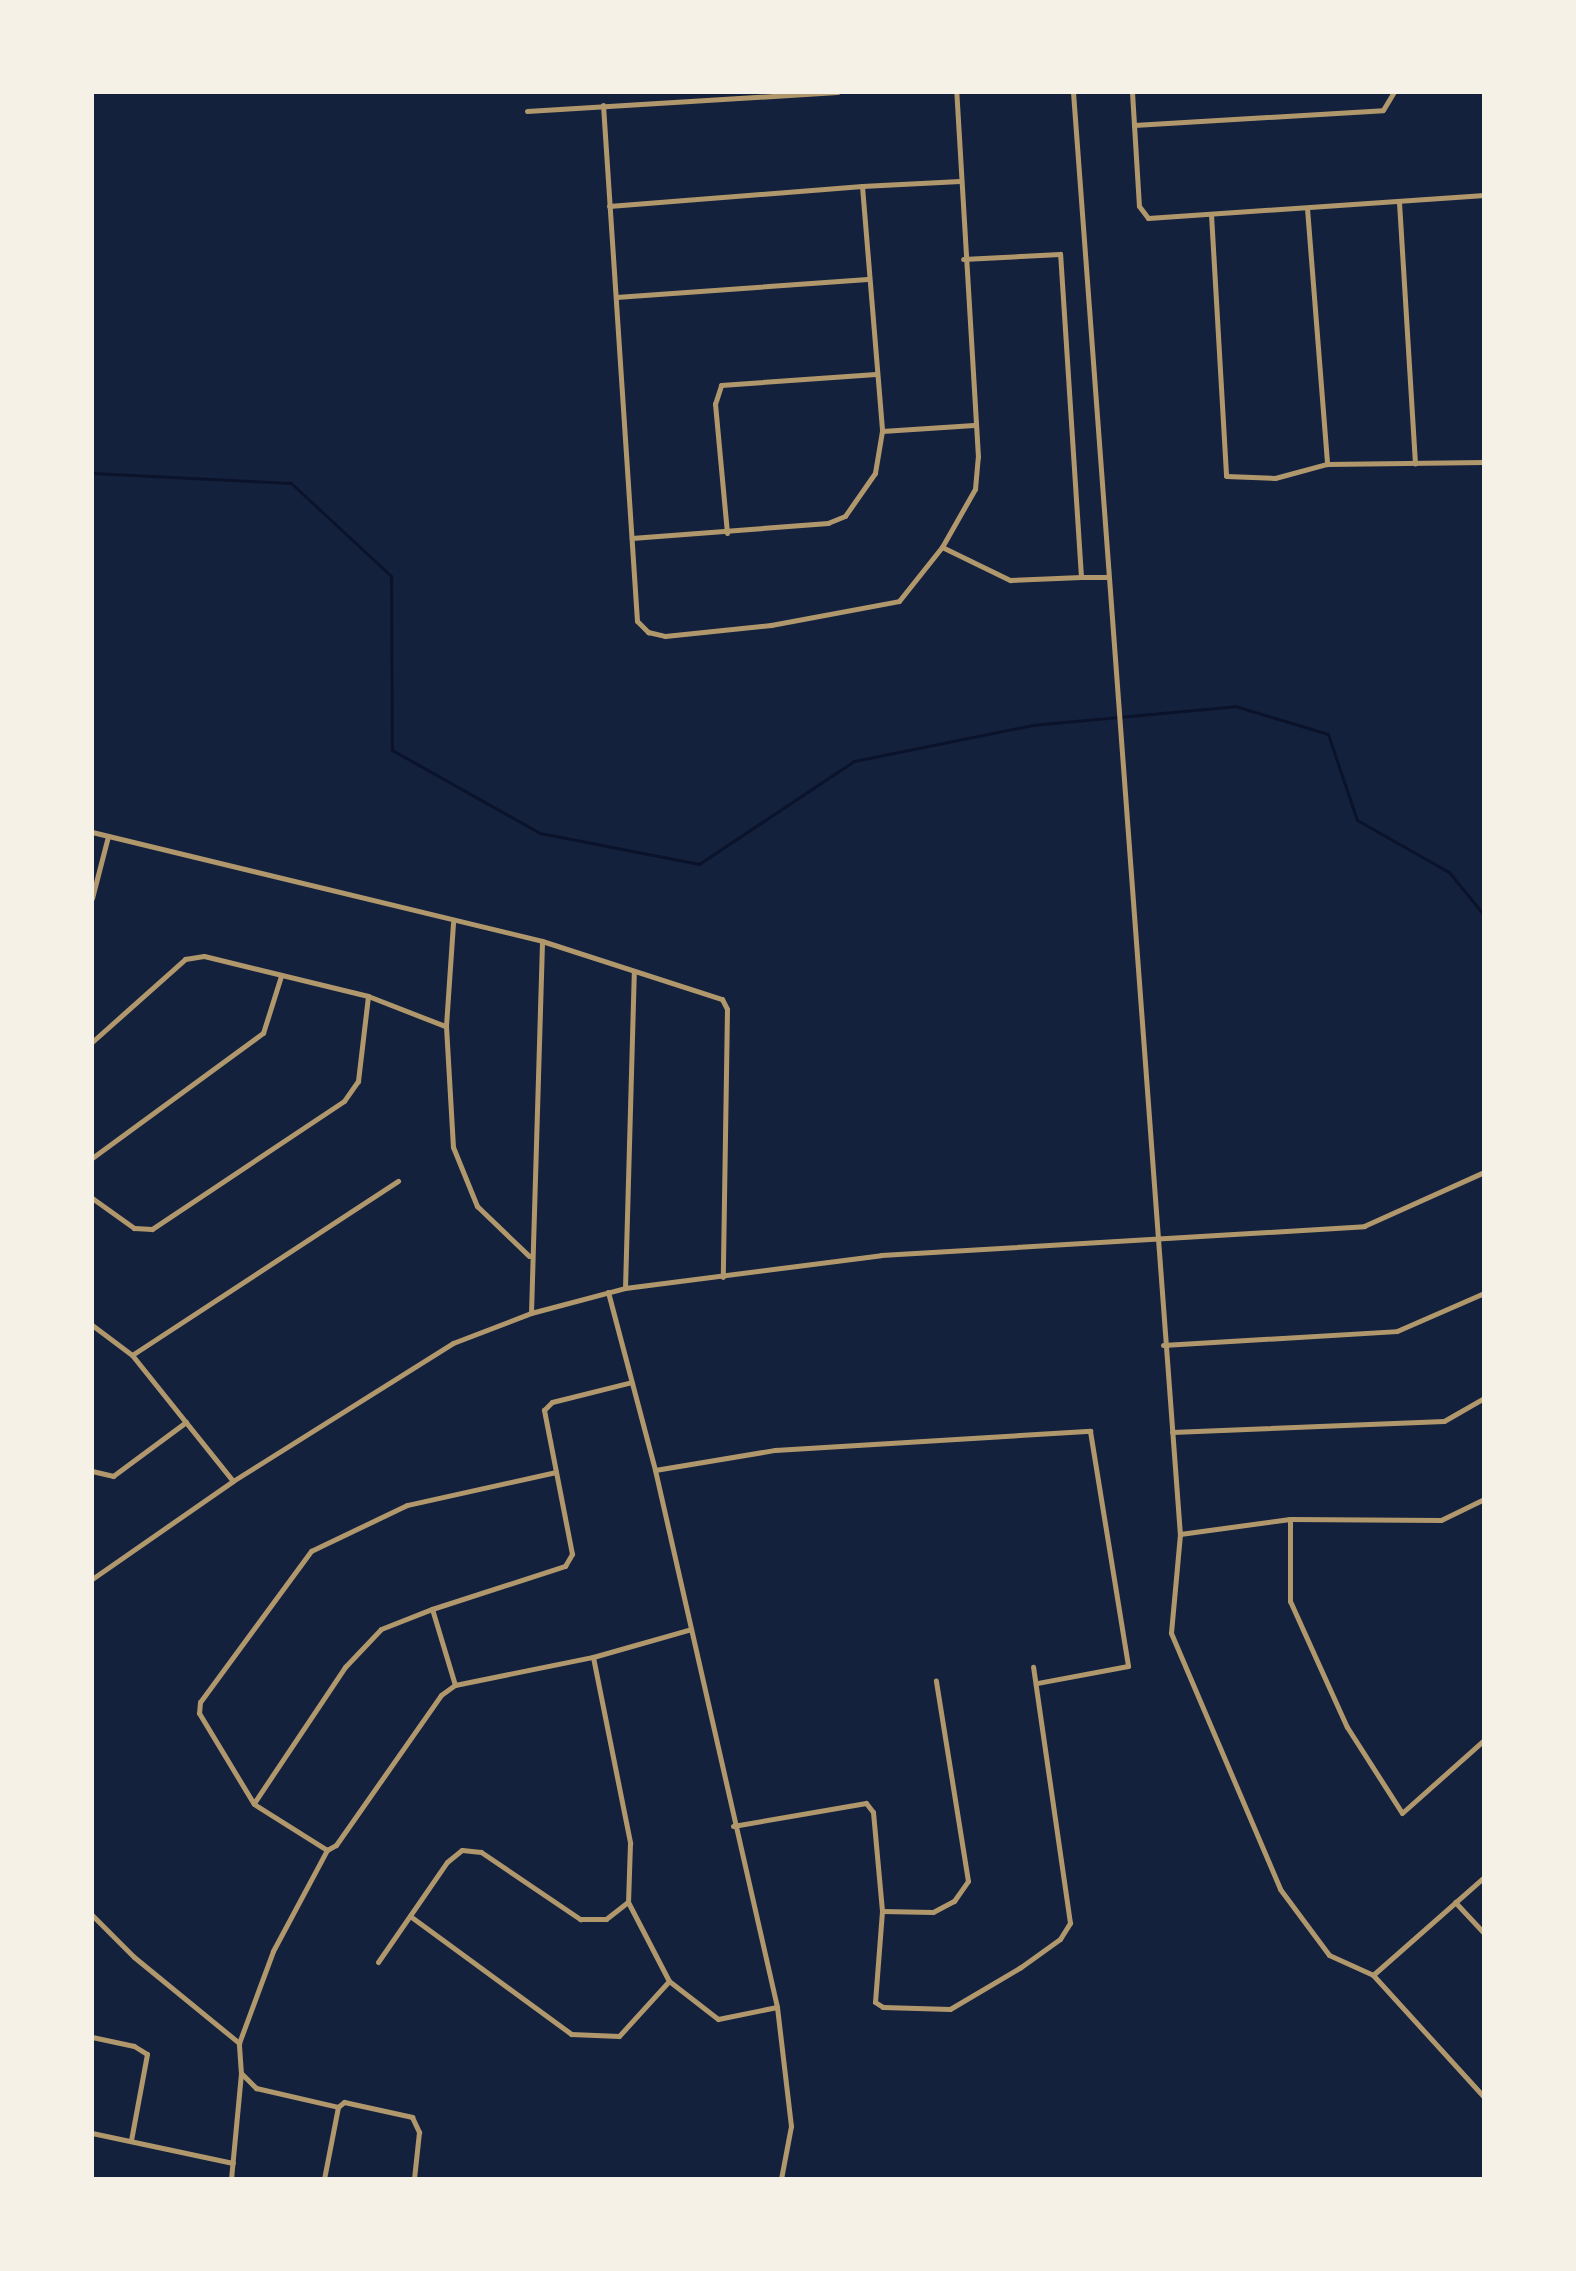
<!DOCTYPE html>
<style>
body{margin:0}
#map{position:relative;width:1576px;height:2271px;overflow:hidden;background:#14213d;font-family:Barlow,sans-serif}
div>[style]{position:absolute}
.stream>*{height:3px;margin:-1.5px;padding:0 1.5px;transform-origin:1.5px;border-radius:1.5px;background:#0b132b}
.minor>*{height:5px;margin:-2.5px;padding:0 2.5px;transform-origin:2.5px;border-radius:2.5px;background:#b1986c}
span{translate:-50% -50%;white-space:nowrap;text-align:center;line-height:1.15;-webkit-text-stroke:8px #f6f1e7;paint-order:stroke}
.frame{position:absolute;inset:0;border:94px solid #f6f1e7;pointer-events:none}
</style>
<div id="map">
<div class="stream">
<div style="left:92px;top:473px;width:199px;rotate:2.9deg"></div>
<div style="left:291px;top:483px;width:137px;rotate:42.9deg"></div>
<div style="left:391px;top:576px;width:174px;rotate:89.7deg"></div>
<div style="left:392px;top:750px;width:170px;rotate:29.3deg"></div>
<div style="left:540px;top:833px;width:162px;rotate:11deg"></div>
<div style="left:699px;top:864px;width:186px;rotate:-33.6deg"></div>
<div style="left:854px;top:761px;width:182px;rotate:-11.4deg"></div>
<div style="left:1032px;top:725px;width:204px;rotate:-5.3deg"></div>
<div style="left:1235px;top:706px;width:97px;rotate:16.8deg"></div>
<div style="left:1328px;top:734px;width:91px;rotate:71.4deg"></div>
<div style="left:1357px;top:820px;width:106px;rotate:29.5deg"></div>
<div style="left:1449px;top:872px;width:55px;rotate:50.9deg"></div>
</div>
<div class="minor">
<div style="left:1073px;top:92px;width:1446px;rotate:85.76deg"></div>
<div style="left:1180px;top:1534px;width:99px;rotate:95.2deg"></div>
<div style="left:1171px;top:1633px;width:278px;rotate:66.9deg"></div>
<div style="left:1280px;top:1889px;width:82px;rotate:53.4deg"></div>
<div style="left:1329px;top:1955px;width:48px;rotate:24.4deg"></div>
<div style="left:1373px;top:1975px;width:165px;rotate:47.7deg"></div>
<div style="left:1132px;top:92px;width:114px;rotate:86.5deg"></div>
<div style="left:1139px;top:206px;width:15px;rotate:53deg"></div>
<div style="left:1148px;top:218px;width:337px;rotate:-3.9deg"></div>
<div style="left:603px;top:105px;width:517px;rotate:86.23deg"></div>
<div style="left:637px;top:621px;width:16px;rotate:45deg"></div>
<div style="left:648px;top:632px;width:17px;rotate:13deg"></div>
<div style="left:665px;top:636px;width:107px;rotate:-5.9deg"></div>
<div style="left:771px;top:625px;width:130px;rotate:-10.6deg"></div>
<div style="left:899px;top:601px;width:69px;rotate:-51.5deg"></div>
<div style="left:942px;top:547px;width:67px;rotate:-60.4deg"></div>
<div style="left:975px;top:489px;width:32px;rotate:-85deg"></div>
<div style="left:978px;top:457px;width:366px;rotate:-93.4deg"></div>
<div style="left:527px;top:111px;width:311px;rotate:-3.5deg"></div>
<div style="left:1134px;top:125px;width:249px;rotate:-3.4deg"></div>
<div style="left:1383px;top:110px;width:21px;rotate:-59deg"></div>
<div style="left:862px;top:186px;width:98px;rotate:-2.9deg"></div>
<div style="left:1399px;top:202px;width:262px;rotate:86.5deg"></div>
<div style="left:609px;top:206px;width:254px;rotate:-4.5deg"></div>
<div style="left:862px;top:186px;width:246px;rotate:85.3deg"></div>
<div style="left:882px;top:431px;width:43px;rotate:99.5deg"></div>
<div style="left:875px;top:473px;width:52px;rotate:124.9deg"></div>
<div style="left:845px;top:516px;width:18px;rotate:158deg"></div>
<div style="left:828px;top:523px;width:197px;rotate:175.6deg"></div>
<div style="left:1307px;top:208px;width:257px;rotate:85.5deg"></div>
<div style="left:1327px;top:464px;width:157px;rotate:-0.7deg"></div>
<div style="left:1211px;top:214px;width:262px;rotate:86.7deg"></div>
<div style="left:1226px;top:476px;width:49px;rotate:2.3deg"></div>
<div style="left:1275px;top:478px;width:54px;rotate:-15.1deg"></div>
<div style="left:616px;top:297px;width:252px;rotate:-4.1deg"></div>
<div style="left:882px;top:431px;width:92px;rotate:-3.7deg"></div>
<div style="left:727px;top:533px;width:130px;rotate:-95.3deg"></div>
<div style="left:715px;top:404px;width:20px;rotate:-72deg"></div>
<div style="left:721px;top:385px;width:155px;rotate:-4.1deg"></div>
<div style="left:942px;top:547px;width:76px;rotate:25.9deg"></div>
<div style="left:1010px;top:580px;width:71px;rotate:-2.4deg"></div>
<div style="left:1081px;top:577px;width:324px;rotate:-93.7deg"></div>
<div style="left:1060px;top:254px;width:97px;rotate:177deg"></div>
<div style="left:1081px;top:577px;width:26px"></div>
<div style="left:92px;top:832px;width:463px;rotate:13.6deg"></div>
<div style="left:542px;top:941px;width:189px;rotate:17.9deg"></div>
<div style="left:722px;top:999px;width:11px;rotate:63deg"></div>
<div style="left:727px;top:1009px;width:268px;rotate:90.9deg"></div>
<div style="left:92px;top:898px;width:64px;rotate:-75.5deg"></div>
<div style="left:453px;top:923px;width:103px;rotate:93.9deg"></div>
<div style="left:446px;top:1026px;width:121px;rotate:86.7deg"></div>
<div style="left:453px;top:1147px;width:64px;rotate:67.9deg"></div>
<div style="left:477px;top:1206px;width:72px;rotate:43.9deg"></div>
<div style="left:368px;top:996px;width:83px;rotate:21.3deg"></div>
<div style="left:92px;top:1042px;width:125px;rotate:-41.7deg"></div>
<div style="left:185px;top:959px;width:19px;rotate:-9deg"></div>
<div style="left:204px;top:956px;width:169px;rotate:13.7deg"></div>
<div style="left:368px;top:996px;width:86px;rotate:96.7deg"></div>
<div style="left:358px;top:1081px;width:24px;rotate:125deg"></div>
<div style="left:344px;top:1101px;width:231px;rotate:146.3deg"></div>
<div style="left:152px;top:1229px;width:18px;rotate:-177deg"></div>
<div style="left:134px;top:1228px;width:52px;rotate:-144.5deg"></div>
<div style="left:92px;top:1158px;width:212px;rotate:-36.2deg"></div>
<div style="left:263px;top:1033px;width:60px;rotate:-72.5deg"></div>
<div style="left:625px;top:1288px;width:316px;rotate:-88.4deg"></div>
<div style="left:608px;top:1292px;width:184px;rotate:75.2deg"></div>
<div style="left:655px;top:1470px;width:551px;rotate:77.2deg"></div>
<div style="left:777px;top:2007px;width:120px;rotate:83.3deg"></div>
<div style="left:791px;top:2126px;width:54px;rotate:100.7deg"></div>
<div style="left:531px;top:1313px;width:372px;rotate:-88.3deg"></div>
<div style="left:92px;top:1325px;width:50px;rotate:36.9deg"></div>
<div style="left:132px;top:1355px;width:161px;rotate:51.3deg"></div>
<div style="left:1163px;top:1345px;width:234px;rotate:-3.4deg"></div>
<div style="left:1397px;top:1331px;width:95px;rotate:-23.6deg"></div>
<div style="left:132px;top:1355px;width:318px;rotate:-33.2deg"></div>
<div style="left:1172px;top:1432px;width:272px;rotate:-2.3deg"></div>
<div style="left:1444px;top:1421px;width:46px;rotate:-29.9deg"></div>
<div style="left:655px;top:1470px;width:122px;rotate:-9.5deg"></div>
<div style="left:775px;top:1450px;width:316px;rotate:-3.5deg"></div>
<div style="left:1090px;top:1431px;width:238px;rotate:80.8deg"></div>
<div style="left:1128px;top:1666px;width:93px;rotate:169.4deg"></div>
<div style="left:92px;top:1471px;width:22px;rotate:13deg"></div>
<div style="left:113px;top:1476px;width:91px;rotate:-36.5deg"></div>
<div style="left:556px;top:1472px;width:153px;rotate:167.5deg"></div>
<div style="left:407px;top:1505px;width:106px;rotate:154.4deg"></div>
<div style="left:311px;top:1551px;width:187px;rotate:126.3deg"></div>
<div style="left:200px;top:1702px;width:11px;rotate:95deg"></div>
<div style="left:199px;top:1713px;width:106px;rotate:58.9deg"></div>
<div style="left:254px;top:1804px;width:86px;rotate:32.2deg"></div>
<div style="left:327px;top:1850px;width:10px;rotate:-29deg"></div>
<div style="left:336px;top:1845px;width:183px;rotate:-55deg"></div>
<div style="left:441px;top:1695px;width:17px;rotate:-36deg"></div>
<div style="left:455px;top:1685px;width:141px;rotate:-11.5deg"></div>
<div style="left:593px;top:1657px;width:102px;rotate:-15.9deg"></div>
<div style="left:1290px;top:1519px;width:82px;rotate:90deg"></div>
<div style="left:1290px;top:1601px;width:138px;rotate:65.7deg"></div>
<div style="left:1347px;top:1727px;width:102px;rotate:57.4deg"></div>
<div style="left:1402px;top:1813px;width:110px;rotate:-41.7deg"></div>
<div style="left:1180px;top:1534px;width:111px;rotate:-7.8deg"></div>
<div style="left:1290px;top:1519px;width:151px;rotate:0.4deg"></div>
<div style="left:1441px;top:1520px;width:48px;rotate:-26deg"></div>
<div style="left:92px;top:1579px;width:172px;rotate:-34.8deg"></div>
<div style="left:233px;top:1481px;width:260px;rotate:-32.1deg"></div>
<div style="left:453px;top:1343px;width:84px;rotate:-21deg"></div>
<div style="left:531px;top:1313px;width:97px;rotate:-14.9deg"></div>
<div style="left:625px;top:1288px;width:258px;rotate:-7.3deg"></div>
<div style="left:881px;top:1255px;width:484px;rotate:-3.4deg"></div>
<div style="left:1364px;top:1226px;width:132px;rotate:-24.2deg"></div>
<div style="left:593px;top:1657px;width:190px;rotate:78.7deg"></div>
<div style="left:630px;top:1843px;width:59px;rotate:91.9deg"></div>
<div style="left:628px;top:1902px;width:89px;rotate:62.6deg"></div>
<div style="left:455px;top:1685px;width:79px;rotate:-106.8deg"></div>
<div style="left:432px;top:1609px;width:140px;rotate:-17.9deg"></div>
<div style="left:565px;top:1566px;width:14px;rotate:-60deg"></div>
<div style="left:572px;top:1554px;width:147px;rotate:-101deg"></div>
<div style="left:544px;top:1410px;width:11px;rotate:-45deg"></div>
<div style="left:552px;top:1402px;width:82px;rotate:-14deg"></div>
<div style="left:254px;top:1803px;width:164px;rotate:-56.2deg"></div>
<div style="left:345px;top:1667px;width:52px;rotate:-46.5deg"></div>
<div style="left:381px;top:1629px;width:55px;rotate:-21.4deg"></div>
<div style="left:733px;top:1826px;width:135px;rotate:-9.8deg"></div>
<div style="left:866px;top:1803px;width:11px;rotate:52deg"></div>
<div style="left:873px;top:1812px;width:99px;rotate:84.8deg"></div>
<div style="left:882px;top:1911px;width:91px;rotate:94.4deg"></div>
<div style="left:875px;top:2002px;width:9px;rotate:32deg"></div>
<div style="left:883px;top:2007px;width:67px;rotate:1.7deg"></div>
<div style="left:950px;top:2009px;width:82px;rotate:-30.6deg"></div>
<div style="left:1021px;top:1967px;width:48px;rotate:-35.7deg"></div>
<div style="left:1060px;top:1939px;width:19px;rotate:-58deg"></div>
<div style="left:1070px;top:1923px;width:259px;rotate:-98.2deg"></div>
<div style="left:1455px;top:1902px;width:42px;rotate:46.9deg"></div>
<div style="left:882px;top:1911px;width:51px;rotate:1.1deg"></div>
<div style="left:933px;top:1912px;width:24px;rotate:-28deg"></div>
<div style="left:954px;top:1901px;width:24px;rotate:-55deg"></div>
<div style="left:968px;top:1881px;width:203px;rotate:-99.1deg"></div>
<div style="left:92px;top:1915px;width:59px;rotate:45deg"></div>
<div style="left:134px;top:1957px;width:136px;rotate:39.3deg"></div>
<div style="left:410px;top:1916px;width:200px;rotate:36.2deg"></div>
<div style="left:571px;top:2034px;width:48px;rotate:2.4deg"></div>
<div style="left:619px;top:2036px;width:74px;rotate:-47.7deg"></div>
<div style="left:669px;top:1981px;width:62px;rotate:37.8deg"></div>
<div style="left:718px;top:2019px;width:60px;rotate:-11.5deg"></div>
<div style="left:378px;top:1962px;width:121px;rotate:-55.4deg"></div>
<div style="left:447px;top:1862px;width:19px;rotate:-39deg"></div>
<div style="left:462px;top:1850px;width:19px;rotate:6deg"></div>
<div style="left:481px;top:1852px;width:120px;rotate:34.1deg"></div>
<div style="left:580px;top:1919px;width:26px"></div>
<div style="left:606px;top:1919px;width:28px;rotate:-38deg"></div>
<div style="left:1373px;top:1975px;width:148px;rotate:-41.4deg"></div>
<div style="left:92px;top:2037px;width:43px;rotate:12.1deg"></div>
<div style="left:134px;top:2046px;width:15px;rotate:32deg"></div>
<div style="left:147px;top:2054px;width:87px;rotate:100.5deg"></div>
<div style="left:242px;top:2074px;width:20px;rotate:45deg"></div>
<div style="left:256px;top:2088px;width:84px;rotate:13deg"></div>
<div style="left:92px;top:2133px;width:144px;rotate:12deg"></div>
<div style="left:231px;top:2179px;width:105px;rotate:-84.6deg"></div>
<div style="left:241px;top:2074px;width:31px;rotate:-94deg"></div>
<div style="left:239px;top:2043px;width:98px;rotate:-69.7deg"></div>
<div style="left:273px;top:1951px;width:115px;rotate:-61.9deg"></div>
<div style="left:324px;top:2179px;width:73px;rotate:-79deg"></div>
<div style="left:338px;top:2107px;width:8px;rotate:-40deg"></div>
<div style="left:344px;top:2102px;width:70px;rotate:12.4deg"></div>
<div style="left:412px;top:2117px;width:17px;rotate:65deg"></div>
<div style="left:419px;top:2132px;width:47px;rotate:96.1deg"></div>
</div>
<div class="frame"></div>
</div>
